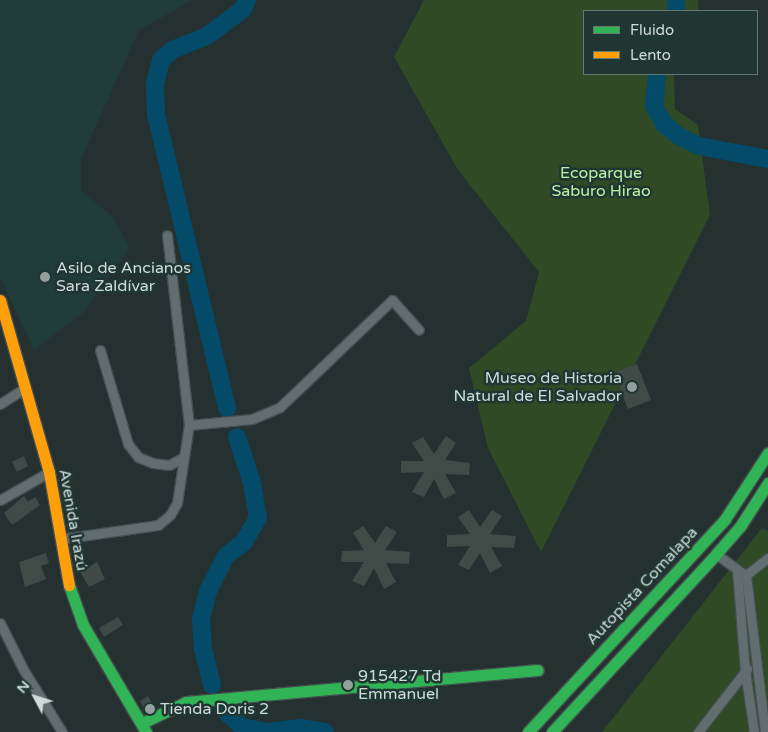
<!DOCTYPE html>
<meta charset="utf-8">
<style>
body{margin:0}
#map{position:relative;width:768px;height:732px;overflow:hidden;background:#253130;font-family:"Varela Round",sans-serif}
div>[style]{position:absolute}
.built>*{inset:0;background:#1f3c39}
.green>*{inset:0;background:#2f4a24}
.river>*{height:18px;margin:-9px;padding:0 9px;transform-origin:9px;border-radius:9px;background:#034b68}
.building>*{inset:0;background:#404b48}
.roads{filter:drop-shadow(1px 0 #444f4e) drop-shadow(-1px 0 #444f4e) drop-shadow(0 1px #444f4e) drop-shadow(0 -1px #444f4e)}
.street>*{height:9px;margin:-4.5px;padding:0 4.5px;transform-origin:4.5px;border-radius:4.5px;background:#626d6f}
.fast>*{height:11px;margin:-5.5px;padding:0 5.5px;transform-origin:5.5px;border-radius:5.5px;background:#30b455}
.slow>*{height:11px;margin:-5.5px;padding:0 5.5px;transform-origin:5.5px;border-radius:5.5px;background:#ff9f0a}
.dots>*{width:14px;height:14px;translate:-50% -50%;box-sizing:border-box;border:2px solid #203633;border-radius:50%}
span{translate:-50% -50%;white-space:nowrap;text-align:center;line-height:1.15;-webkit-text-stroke:5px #203633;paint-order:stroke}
.park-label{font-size:16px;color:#bcf1a5}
.poi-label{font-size:16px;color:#cedbd9}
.left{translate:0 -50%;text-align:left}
.right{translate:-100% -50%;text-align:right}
.street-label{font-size:16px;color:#cedbd9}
.legend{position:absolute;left:583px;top:10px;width:175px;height:65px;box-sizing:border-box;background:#203633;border:1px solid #667875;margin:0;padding:6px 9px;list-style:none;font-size:15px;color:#cedbd9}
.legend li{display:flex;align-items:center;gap:10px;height:25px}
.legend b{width:25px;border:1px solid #667875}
.north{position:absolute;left:10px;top:672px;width:50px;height:50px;-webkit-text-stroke:4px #203633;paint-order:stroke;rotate:310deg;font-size:14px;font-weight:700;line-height:20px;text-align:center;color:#cedbd9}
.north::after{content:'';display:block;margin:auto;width:18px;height:22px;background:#cedbd9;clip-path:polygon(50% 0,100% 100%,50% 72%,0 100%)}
</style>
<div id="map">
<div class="built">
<div style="clip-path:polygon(0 0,193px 0,139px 30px,81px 159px,81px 191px,112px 216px,130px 248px,84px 312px,34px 350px,0 277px)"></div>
</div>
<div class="green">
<div style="clip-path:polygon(424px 0,698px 0,698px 11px,584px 11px,584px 74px,674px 74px,675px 109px,698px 125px,710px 215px,541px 552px,488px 448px,469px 368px,526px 321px,539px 272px,458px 170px,394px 57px)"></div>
<div style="clip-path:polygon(762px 528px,768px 531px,768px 732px,602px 732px)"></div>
</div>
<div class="river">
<div style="left:676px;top:0;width:11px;rotate:90deg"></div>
<div style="left:657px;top:74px;width:32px;rotate:95deg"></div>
<div style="left:654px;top:106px;width:21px;rotate:61deg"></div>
<div style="left:664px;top:124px;width:19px;rotate:39deg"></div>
<div style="left:679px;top:136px;width:22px;rotate:27deg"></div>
<div style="left:699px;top:146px;width:70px;rotate:10.7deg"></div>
<div style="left:227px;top:408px;width:301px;rotate:-103.6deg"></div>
<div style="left:156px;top:115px;width:31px;rotate:-92deg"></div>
<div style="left:155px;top:84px;width:25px;rotate:-76deg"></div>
<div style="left:161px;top:60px;width:15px;rotate:-42deg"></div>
<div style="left:172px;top:50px;width:38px;rotate:-22deg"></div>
<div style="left:207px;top:36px;width:45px;rotate:-36.9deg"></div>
<div style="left:243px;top:9px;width:10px;rotate:-66deg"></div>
<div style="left:212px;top:685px;width:37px;rotate:-104deg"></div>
<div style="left:203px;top:649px;width:30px;rotate:-94deg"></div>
<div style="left:201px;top:619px;width:29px;rotate:-76deg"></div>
<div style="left:208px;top:591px;width:39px;rotate:-63deg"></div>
<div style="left:226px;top:556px;width:23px;rotate:-38deg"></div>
<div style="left:244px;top:542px;width:28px;rotate:-60deg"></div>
<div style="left:258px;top:518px;width:39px;rotate:-100deg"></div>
<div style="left:251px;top:480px;width:45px;rotate:-108deg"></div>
<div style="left:223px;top:709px;width:26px;rotate:43deg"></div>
<div style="left:242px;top:727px;width:25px;rotate:11deg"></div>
<div style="left:267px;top:732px;width:33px;rotate:-7deg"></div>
<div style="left:300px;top:728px;width:25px;rotate:9deg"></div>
</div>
<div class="building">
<div style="clip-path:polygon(637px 364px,651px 400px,628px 409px,614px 373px)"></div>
<div style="clip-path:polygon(446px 436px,456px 443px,445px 460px,470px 463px,469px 475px,445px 474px,456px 493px,444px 499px,434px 479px,424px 497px,412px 492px,424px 472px,401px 473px,401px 461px,424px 461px,412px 443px,423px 437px,434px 454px)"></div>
<div style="clip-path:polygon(24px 456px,28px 466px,17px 472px,12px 462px)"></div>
<div style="clip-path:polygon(24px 496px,28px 502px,35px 497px,40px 505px,12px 525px,4px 513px)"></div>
<div style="clip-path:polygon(469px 510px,480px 527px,492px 510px,502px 516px,490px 534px,516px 536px,514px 548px,491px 547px,502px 566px,490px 573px,480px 553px,469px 570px,458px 565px,470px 546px,447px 547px,447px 535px,470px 534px,458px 517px)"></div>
<div style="clip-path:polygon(363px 526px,375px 543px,386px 526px,397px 532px,385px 550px,410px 552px,409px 564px,386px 563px,396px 582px,384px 589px,374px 568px,364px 586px,352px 581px,364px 562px,341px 562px,342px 551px,364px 550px,353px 533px)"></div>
<div style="clip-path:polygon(46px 553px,49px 563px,41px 566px,46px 579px,25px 587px,19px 562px)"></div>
<div style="clip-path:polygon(97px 562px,105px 579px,89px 587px,80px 572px)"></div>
<div style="clip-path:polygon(118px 617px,123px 625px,104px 637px,99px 628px)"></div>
<div style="clip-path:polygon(148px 696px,155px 709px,146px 713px,140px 701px)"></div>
</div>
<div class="roads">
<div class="street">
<div style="left:100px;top:350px;width:98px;rotate:73.4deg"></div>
<div style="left:128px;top:444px;width:16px;rotate:52deg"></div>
<div style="left:138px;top:457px;width:16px;rotate:22deg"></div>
<div style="left:153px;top:463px;width:16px;rotate:7deg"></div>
<div style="left:169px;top:465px;width:17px;rotate:-28deg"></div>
<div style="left:0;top:404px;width:30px;rotate:-33deg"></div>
<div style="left:189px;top:425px;width:63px;rotate:-5.4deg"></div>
<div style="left:252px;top:419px;width:30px;rotate:-23deg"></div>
<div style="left:280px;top:407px;width:155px;rotate:-43.7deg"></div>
<div style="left:392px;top:300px;width:40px;rotate:48deg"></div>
<div style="left:0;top:500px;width:56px;rotate:-29.7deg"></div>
<div style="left:60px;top:539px;width:99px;rotate:-8.1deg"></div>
<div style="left:158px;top:525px;width:16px;rotate:-40deg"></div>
<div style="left:170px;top:515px;width:14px;rotate:-60deg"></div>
<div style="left:177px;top:503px;width:79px;rotate:-81.3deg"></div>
<div style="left:189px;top:425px;width:191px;rotate:-96.6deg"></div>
<div style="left:716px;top:554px;width:31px;rotate:36deg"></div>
<div style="left:737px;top:570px;width:101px;rotate:85.5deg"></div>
<div style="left:745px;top:671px;width:62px;rotate:81.6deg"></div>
<div style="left:746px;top:575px;width:158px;rotate:83.1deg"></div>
<div style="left:746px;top:575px;width:28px;rotate:-38deg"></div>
<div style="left:0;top:623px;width:51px;rotate:63.4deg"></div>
<div style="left:23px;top:669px;width:74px;rotate:58.2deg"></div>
<div style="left:698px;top:732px;width:80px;rotate:-52.1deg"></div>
</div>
<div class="fast">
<div style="left:69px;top:585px;width:42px;rotate:70.7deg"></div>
<div style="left:83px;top:625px;width:124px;rotate:59.5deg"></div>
<div style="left:142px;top:723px;width:49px;rotate:-25.5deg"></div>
<div style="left:186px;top:702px;width:353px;rotate:-5.2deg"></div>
<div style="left:528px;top:732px;width:290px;rotate:-47.2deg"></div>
<div style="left:725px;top:519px;width:79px;rotate:-56.9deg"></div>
<div style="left:552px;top:732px;width:242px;rotate:-47.3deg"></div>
<div style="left:716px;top:554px;width:38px;rotate:-49deg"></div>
<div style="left:741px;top:525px;width:50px;rotate:-57.3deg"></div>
</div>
<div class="slow">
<div style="left:0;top:300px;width:179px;rotate:74.1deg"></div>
<div style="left:49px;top:472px;width:115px;rotate:80deg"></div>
</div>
</div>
<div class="dots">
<div style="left:45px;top:277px;background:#93a09e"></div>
<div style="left:632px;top:387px;background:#93a09e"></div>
<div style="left:348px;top:685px;background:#93a09e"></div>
<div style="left:150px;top:709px;background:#93a09e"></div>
</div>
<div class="park-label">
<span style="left:601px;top:182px">Ecoparque<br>Saburo Hirao</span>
</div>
<div class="poi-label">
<span class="left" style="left:56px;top:277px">Asilo de Ancianos<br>Sara Zaldívar</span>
<span class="right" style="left:622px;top:387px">Museo de Historia<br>Natural de El Salvador</span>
<span class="left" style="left:358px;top:685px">915427 Td<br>Emmanuel</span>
<span class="left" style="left:160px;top:709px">Tienda Doris 2</span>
</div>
<div class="street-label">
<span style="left:73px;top:520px;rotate:80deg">Avenida Irazú</span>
<span style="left:642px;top:586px;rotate:-47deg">Autopista Comalapa</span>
</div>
<ul class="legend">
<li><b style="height:6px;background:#30b455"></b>Fluido</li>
<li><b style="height:6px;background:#ff9f0a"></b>Lento</li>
</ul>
<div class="north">N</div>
</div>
